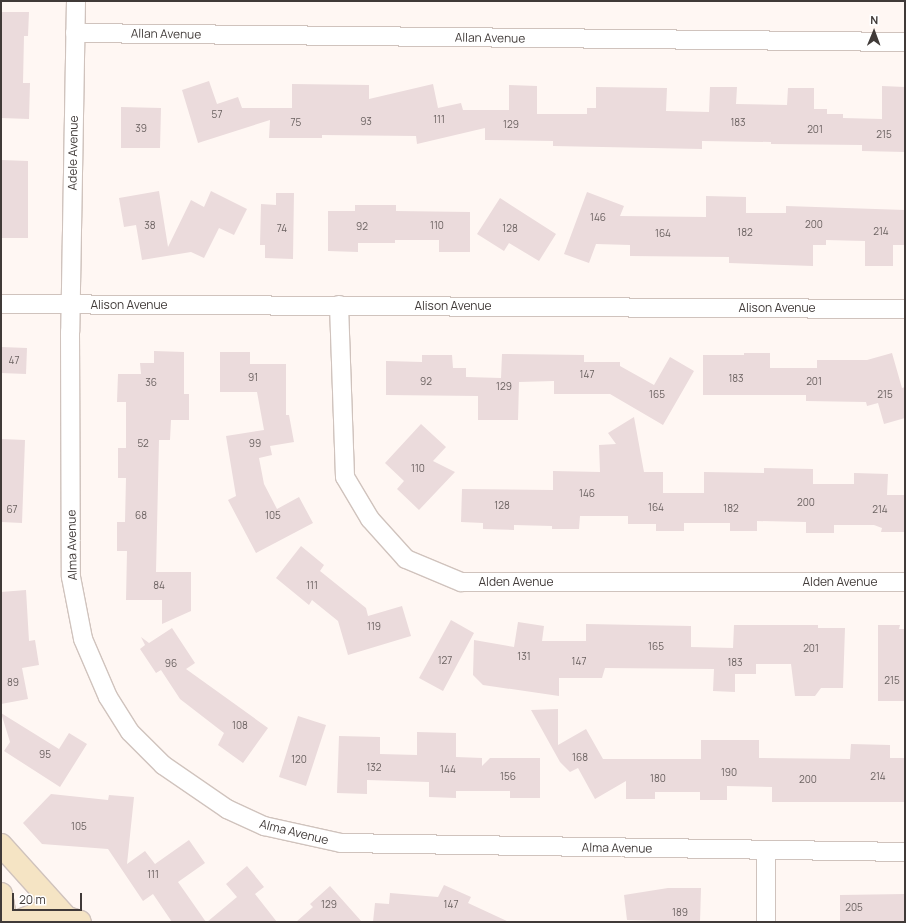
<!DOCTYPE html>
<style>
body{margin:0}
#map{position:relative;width:906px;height:923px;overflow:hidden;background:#fff7f3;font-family:Manrope,sans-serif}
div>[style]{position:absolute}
.building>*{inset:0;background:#ebdbdc}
.roads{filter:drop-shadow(1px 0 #d0c3bd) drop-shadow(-1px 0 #d0c3bd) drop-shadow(0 1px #d0c3bd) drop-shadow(0 -1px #d0c3bd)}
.street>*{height:18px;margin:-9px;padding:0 9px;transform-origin:9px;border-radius:9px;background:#fff}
.secondary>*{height:22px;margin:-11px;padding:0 11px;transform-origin:11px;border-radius:11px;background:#f5e4c4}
span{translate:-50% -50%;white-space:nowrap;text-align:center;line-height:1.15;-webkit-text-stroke:4px #fff;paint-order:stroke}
.number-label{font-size:10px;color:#6b6261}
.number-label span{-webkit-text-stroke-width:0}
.street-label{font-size:12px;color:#403a38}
.frame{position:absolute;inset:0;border:2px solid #403a38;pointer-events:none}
.north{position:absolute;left:854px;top:12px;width:40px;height:40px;-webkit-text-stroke:3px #fff;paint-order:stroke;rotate:1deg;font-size:11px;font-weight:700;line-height:16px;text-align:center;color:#403a38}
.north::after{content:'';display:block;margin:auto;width:14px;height:18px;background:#403a38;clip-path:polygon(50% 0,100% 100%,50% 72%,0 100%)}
.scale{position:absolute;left:12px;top:893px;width:70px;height:18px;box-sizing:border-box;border:2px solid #403a38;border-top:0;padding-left:5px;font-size:12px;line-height:14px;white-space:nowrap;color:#403a38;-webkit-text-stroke:3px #fff;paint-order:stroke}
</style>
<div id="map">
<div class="building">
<div style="clip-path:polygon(1px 12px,29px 12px,28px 36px,24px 36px,23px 83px,30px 83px,29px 119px,1px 118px)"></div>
<div style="clip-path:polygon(209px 81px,217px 104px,238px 97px,242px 108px,292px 108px,292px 84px,369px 85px,369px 99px,433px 84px,438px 108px,461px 103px,463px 110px,509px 110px,509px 85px,537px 86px,537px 114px,587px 114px,587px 108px,596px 108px,596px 87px,667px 88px,666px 111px,709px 112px,710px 87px,737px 87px,736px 104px,787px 105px,788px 88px,814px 88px,814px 109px,827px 109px,827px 114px,843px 114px,843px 118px,882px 119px,882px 86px,905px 87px,905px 152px,862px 151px,862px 145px,771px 144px,771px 142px,702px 141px,702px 149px,553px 146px,553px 141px,485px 140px,485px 128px,417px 144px,416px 136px,322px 135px,322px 138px,269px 138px,270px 120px,198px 143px,182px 90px)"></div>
<div style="clip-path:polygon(121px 107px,161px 108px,160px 148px,121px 148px)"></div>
<div style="clip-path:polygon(1px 160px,28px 161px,28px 238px,1px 238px)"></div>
<div style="clip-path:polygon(159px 191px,168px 247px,191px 200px,204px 207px,211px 191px,247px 209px,234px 235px,219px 228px,204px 258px,191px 252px,142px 260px,136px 225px,124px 227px,119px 198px)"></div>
<div style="clip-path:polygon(587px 192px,624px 206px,620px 216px,706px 217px,706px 196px,746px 197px,746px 213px,786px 213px,786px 206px,905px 210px,905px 245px,893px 245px,893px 266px,865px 266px,865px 241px,826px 240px,826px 245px,813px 245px,813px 266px,729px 263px,729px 257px,630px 256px,630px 245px,596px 244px,589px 263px,564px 254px)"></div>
<div style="clip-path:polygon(276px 193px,294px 193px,293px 259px,265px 258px,265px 245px,260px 245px,261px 204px,276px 205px)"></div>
<div style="clip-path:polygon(500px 198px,556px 234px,539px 261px,509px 243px,504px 251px,477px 234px)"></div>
<div style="clip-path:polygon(355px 205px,396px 205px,396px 211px,470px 212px,470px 252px,439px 252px,439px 240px,395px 240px,395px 243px,358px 243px,358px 252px,328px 251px,328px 211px,355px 211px)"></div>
<div style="clip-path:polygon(1px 347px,27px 348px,26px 374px,1px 373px)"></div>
<div style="clip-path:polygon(154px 351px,184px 352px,184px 394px,189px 394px,189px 420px,171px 420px,170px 440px,159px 440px,156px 572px,191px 572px,191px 611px,162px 624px,162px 600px,126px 600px,127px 551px,117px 551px,117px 522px,125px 522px,126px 478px,118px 478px,118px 448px,126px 448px,126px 402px,117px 402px,118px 374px,141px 374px,140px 363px,154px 363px)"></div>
<div style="clip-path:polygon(220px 352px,250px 352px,250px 364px,286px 364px,286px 415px,289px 415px,294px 442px,270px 446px,272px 455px,259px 458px,264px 484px,277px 509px,299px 497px,313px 523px,256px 553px,228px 500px,236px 496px,226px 436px,264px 430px,257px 392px,220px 392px)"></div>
<div style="clip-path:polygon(744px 353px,770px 353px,770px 368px,817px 368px,817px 360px,867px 360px,892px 353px,902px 388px,905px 387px,905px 418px,884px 424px,878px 403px,867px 406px,866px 402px,806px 401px,806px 395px,703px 395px,703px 355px,744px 355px)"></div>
<div style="clip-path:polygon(502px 354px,584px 355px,584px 362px,620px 362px,620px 366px,654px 385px,670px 357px,694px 371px,663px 425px,610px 394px,554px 394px,554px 381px,519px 382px,518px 420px,478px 420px,478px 396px,386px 395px,386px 361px,422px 362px,422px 355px,452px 355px,453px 368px,466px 368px,466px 377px,501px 378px)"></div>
<div style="clip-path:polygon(634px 417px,644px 472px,663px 472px,663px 493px,704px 493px,704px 472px,764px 473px,764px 468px,813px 469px,813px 484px,854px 484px,854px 473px,888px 474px,887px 495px,905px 495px,905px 532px,881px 532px,882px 528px,874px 525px,834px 525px,834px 533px,806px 533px,806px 522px,757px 521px,757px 531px,730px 531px,730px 523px,684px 523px,684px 531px,656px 531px,656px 524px,628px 524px,628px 516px,580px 516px,579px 529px,552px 529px,552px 526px,514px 525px,514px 530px,483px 529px,483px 523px,461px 522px,462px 489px,553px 490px,553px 471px,600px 472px,599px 445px,616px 444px,608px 433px)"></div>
<div style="clip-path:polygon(421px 424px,446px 447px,433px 461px,455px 472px,419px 510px,397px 489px,404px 481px,385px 463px)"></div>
<div style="clip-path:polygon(1px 439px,25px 440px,22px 523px,1px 522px)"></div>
<div style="clip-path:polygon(301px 546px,324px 565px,320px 571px,366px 608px,368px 616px,402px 606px,411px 636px,348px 655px,338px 621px,312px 600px,309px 605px,276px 578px)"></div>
<div style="clip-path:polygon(26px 590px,29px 641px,35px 640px,39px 665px,22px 668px,28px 699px,1px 704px,1px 592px)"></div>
<div style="clip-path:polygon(451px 620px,474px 633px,443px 691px,419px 678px)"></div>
<div style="clip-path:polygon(518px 622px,544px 626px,542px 641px,586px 641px,586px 624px,691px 626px,691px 647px,733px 648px,734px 625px,818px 625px,818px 628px,845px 628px,843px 688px,821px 688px,815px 696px,795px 696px,791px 664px,756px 664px,756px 674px,735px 674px,735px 692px,713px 691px,714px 669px,605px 668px,602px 678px,559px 678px,559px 696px,483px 685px,473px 675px,474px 640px,514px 647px)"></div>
<div style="clip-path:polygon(878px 625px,900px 625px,899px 629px,905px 629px,905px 701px,878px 701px)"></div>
<div style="clip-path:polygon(172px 628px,195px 663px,186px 669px,268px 728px,243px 763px,218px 745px,224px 733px,180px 699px,161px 670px,156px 673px,140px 649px,145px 645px,141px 637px,149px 643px)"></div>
<div style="clip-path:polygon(558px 709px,558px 745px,586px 729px,603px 759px,701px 759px,701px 740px,759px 740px,759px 758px,850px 759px,851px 744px,890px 745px,890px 758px,905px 758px,905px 802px,772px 802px,772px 787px,727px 786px,727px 800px,700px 800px,700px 792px,655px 792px,655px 799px,626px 799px,626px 781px,595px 799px,578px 768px,570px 772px,560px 762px,531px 710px)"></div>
<div style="clip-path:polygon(1px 713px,59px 749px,69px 733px,87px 744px,60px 787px,4px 751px,10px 742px)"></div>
<div style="clip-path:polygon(298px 716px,326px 725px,306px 786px,279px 777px)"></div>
<div style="clip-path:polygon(417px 732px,456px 733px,456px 757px,482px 758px,482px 766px,490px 758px,540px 758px,540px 798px,510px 798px,510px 791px,456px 791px,456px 798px,429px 797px,429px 782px,367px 780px,367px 794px,337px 793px,339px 736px,380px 737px,380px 754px,417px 755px)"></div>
<div style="clip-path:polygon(51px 794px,108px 800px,109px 795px,134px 797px,127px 864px,145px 851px,155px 864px,189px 840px,205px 863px,178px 882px,206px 922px,172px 922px,153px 894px,143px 901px,108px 849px,42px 844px,23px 823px)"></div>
<div style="clip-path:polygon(247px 866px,264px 887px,255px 894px,277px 922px,207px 922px,237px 897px,226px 884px)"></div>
<div style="clip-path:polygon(444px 885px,471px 897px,468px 903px,509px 922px,373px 922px,375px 903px,389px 904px,390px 893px,438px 897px)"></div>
<div style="clip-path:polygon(330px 886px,362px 922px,296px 922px,313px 907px,310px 904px)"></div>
<div style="clip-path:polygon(668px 888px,701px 888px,700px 922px,627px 920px,624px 895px)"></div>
<div style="clip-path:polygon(905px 894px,905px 922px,840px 922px,840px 895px)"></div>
</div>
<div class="roads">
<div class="street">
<div style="left:76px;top:1px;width:331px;rotate:91deg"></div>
<div style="left:70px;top:332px;width:245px;rotate:89.8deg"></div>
<div style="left:71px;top:577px;width:63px;rotate:79deg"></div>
<div style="left:83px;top:639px;width:63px;rotate:66.7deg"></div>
<div style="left:108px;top:697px;width:41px;rotate:57.8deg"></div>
<div style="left:130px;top:732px;width:47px;rotate:45deg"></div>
<div style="left:163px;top:765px;width:78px;rotate:34.5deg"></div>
<div style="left:227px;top:809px;width:41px;rotate:24.7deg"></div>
<div style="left:264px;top:826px;width:79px;rotate:12.4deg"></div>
<div style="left:341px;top:843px;width:564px;rotate:0.91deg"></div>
<div style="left:75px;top:33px;width:830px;rotate:0.62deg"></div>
<div style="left:1px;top:304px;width:904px;rotate:0.32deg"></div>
<div style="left:339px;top:305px;width:172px;rotate:88deg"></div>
<div style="left:345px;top:477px;width:49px;rotate:59.2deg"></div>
<div style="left:370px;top:519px;width:54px;rotate:48deg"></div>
<div style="left:406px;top:559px;width:60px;rotate:22.7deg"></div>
<div style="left:461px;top:582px;width:444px"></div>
<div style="left:766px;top:922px;width:71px;rotate:-90deg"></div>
</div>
<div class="secondary">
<div style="left:1px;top:845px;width:96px;rotate:48deg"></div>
<div style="left:1px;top:894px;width:28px;rotate:80deg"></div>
<div style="left:17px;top:922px;width:24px;rotate:-22deg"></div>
<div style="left:39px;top:913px;width:12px"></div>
<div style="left:51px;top:913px;width:30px;rotate:17deg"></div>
</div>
</div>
<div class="number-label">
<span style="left:217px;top:115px">57</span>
<span style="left:439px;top:120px">111</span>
<span style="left:366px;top:122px">93</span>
<span style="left:296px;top:123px">75</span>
<span style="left:738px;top:123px">183</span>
<span style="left:511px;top:125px">129</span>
<span style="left:141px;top:129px">39</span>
<span style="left:815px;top:130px">201</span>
<span style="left:884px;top:135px">215</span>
<span style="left:598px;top:218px">146</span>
<span style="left:814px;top:225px">200</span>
<span style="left:150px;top:226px">38</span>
<span style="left:437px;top:226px">110</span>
<span style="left:362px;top:227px">92</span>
<span style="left:282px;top:229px">74</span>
<span style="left:510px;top:229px">128</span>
<span style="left:881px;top:232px">214</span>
<span style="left:745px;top:233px">182</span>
<span style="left:663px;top:234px">164</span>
<span style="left:14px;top:361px">47</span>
<span style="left:587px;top:375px">147</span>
<span style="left:253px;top:378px">91</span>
<span style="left:736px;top:379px">183</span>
<span style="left:426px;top:382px">92</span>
<span style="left:814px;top:382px">201</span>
<span style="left:151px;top:383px">36</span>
<span style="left:504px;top:387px">129</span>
<span style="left:657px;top:395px">165</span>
<span style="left:885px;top:395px">215</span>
<span style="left:143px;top:444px">52</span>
<span style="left:255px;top:444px">99</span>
<span style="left:418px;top:469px">110</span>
<span style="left:587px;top:494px">146</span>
<span style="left:806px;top:503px">200</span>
<span style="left:502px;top:506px">128</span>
<span style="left:656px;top:508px">164</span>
<span style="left:731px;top:509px">182</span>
<span style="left:12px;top:510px">67</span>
<span style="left:880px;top:510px">214</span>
<span style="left:141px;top:516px">68</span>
<span style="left:273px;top:516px">105</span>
<span style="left:159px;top:586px">84</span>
<span style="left:312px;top:586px">111</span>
<span style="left:374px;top:627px">119</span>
<span style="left:656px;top:647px">165</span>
<span style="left:811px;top:649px">201</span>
<span style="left:524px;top:657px">131</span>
<span style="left:445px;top:661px">127</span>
<span style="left:579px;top:662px">147</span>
<span style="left:735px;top:663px">183</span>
<span style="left:171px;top:664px">96</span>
<span style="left:892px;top:681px">215</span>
<span style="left:13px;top:683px">89</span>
<span style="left:240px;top:726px">108</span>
<span style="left:45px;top:755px">95</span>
<span style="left:580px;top:758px">168</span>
<span style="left:299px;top:760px">120</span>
<span style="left:374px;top:768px">132</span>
<span style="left:448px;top:770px">144</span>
<span style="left:729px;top:773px">190</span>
<span style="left:508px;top:777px">156</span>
<span style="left:878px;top:777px">214</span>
<span style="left:658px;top:779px">180</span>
<span style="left:808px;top:780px">200</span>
<span style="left:79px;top:827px">105</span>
<span style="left:153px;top:875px">111</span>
<span style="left:329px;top:905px">129</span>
<span style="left:451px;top:905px">147</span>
<span style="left:854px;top:908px">205</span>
<span style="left:680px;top:913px">189</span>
</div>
<div class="street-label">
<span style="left:166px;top:34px;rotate:1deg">Allan Avenue</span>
<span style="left:490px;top:38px;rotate:1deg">Allan Avenue</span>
<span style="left:73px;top:153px;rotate:-89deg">Adele Avenue</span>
<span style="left:129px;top:305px">Alison Avenue</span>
<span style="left:453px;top:306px">Alison Avenue</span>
<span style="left:777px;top:308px">Alison Avenue</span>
<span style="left:72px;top:545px;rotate:-91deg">Alma Avenue</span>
<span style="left:516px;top:582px">Alden Avenue</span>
<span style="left:840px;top:582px">Alden Avenue</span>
<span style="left:294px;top:832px;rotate:14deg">Alma Avenue</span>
<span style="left:617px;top:848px;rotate:1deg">Alma Avenue</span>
</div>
<div class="frame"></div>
<div class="north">N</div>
<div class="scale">20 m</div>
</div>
